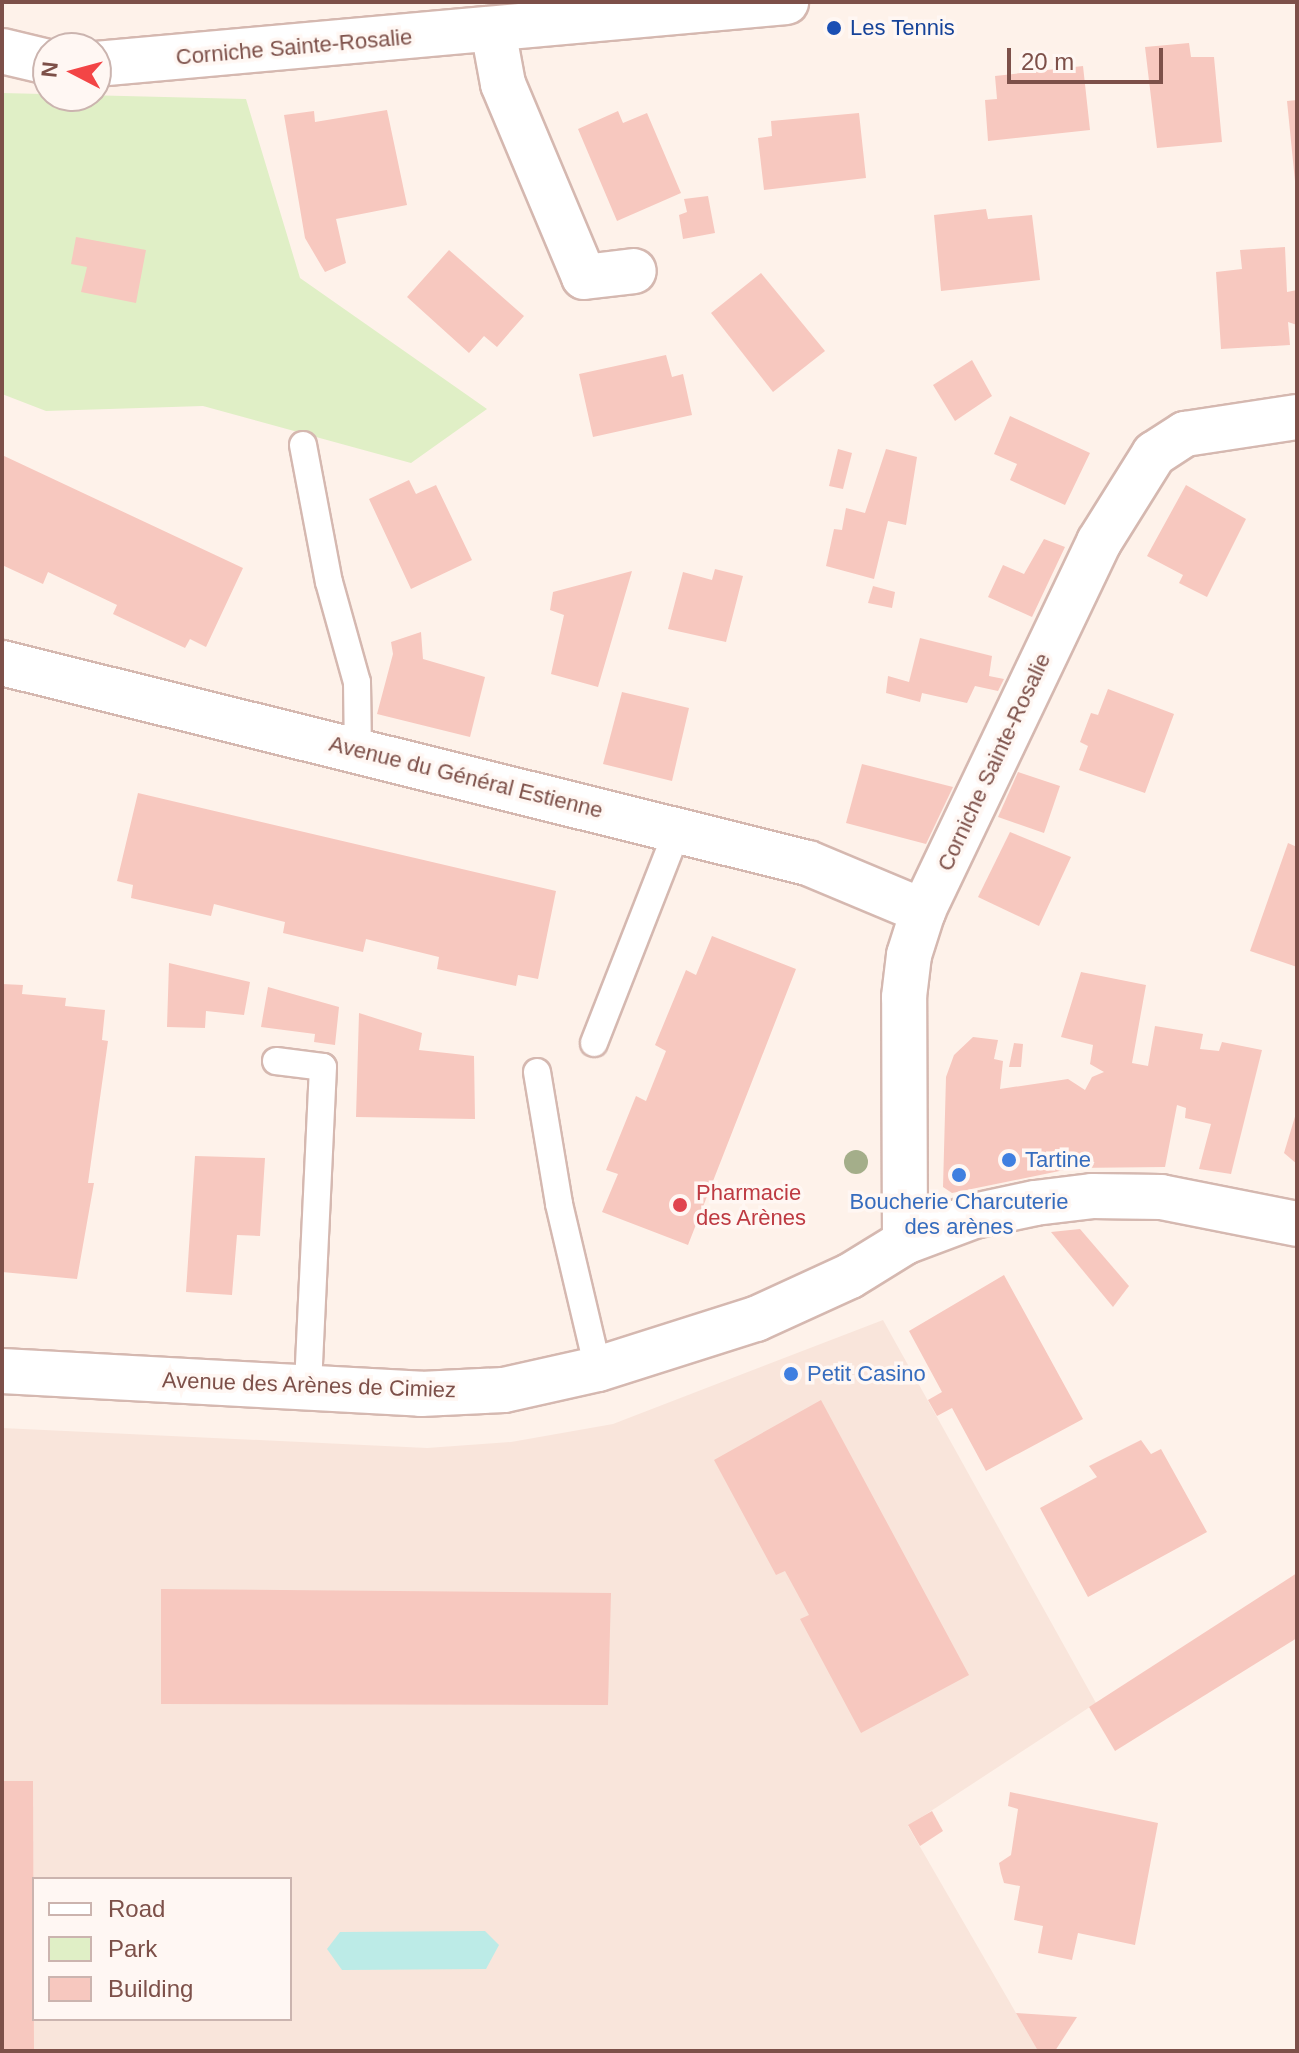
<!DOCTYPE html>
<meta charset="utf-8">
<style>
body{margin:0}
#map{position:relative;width:1299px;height:2053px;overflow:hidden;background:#fef2ea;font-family:Helvetica,sans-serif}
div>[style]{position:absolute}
.residential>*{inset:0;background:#f9e5db}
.green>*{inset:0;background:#e0efc6}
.water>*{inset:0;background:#bcebe7}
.building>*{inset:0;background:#f7c8bf}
.roads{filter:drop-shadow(2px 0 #d5b8b0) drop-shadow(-2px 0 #d5b8b0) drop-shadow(0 2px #d5b8b0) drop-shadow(0 -2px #d5b8b0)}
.lane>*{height:26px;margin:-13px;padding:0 13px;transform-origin:13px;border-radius:13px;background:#fff}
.street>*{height:44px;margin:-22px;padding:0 22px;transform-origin:22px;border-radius:22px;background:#fff}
.secondary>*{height:44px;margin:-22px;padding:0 22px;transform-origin:22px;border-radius:22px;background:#fff}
.trees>*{width:24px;height:24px;margin:-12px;border-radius:50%;background:#a4ae8a}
.dots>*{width:22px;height:22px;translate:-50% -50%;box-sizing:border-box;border:4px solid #fff7f3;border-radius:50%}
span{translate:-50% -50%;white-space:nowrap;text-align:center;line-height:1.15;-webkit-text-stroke:7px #fff7f3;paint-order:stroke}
.transit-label{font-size:22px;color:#164399}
.left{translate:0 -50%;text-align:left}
.street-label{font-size:22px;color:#7d5049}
.shop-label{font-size:22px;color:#366cbe}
.health-label{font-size:22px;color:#be3a42}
.frame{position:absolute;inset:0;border:4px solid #7d5049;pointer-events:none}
.legend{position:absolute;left:32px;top:1877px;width:260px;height:144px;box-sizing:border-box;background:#fff7f3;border:2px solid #cbb4af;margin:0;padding:10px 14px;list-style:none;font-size:24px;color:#7d5049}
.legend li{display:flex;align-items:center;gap:16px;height:40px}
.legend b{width:40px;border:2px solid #cbb4af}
.north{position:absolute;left:32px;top:32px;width:80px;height:80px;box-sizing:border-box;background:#fff7f3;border:2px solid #cbb4af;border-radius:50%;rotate:276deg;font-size:22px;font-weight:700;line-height:32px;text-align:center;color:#7d5049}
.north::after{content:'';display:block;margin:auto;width:28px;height:36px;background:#f34546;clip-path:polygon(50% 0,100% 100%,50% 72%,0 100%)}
.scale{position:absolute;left:1007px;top:48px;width:156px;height:36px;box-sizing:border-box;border:4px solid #7d5049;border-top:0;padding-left:10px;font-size:24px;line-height:28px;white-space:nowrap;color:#7d5049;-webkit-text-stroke:6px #fff7f3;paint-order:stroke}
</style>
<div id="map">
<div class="residential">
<div style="clip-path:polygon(evenodd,883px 1320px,1096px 1703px,908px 1826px,1038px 2051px,2px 2051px,2px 1428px,427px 1448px,511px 1442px,613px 1424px,883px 1320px,34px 1879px,290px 1879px,290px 2019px,34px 2019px,34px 1879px)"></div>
</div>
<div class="green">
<div style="clip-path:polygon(2px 93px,246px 99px,300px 278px,487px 409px,411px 463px,203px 406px,46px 411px,2px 394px)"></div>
</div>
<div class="water">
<div style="clip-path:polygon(485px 1931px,499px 1945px,486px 1969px,342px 1970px,327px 1949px,340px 1932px)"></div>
</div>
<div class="building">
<div style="clip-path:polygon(1189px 43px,1191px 57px,1214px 57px,1222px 142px,1157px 148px,1145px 47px)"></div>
<div style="clip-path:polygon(1083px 66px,1090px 130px,988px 141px,985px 100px,997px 99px,995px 76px)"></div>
<div style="clip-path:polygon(1297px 100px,1297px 181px,1295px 181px,1287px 101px)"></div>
<div style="clip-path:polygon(387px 110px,407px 205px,336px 219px,346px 263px,325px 272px,305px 238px,284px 115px,314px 111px,315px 122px)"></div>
<div style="clip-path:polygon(618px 111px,623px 123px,647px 113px,681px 193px,617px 221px,578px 129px)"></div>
<div style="clip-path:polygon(859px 113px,866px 178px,764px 190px,758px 138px,772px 136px,771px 121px)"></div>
<div style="clip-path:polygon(708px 196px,715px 233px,683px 239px,679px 215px,687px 212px,684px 199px)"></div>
<div style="clip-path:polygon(986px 209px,988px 219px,1032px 215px,1040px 280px,941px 291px,934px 215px)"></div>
<div style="clip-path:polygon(76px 237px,146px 250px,136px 303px,81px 292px,87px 267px,71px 264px)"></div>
<div style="clip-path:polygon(1285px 247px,1287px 292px,1297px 290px,1297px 325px,1288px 322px,1290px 345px,1221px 349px,1216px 272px,1242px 269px,1240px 250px)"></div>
<div style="clip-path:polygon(449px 250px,524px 316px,497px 347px,484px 336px,469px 353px,407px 297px)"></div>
<div style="clip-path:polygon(761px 273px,825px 351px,773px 392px,711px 313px)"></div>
<div style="clip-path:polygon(666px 355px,672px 377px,683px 374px,692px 415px,593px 437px,579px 374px)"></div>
<div style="clip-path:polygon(972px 360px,992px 396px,955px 421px,933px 385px)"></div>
<div style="clip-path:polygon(1010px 416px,1090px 453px,1065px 505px,1010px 480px,1017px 464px,994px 454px)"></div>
<div style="clip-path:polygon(838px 449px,852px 453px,843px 489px,829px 486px)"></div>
<div style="clip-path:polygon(886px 449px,917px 457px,906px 525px,888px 521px,874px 579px,826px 566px,834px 529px,842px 530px,846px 508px,865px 513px)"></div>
<div style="clip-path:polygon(2px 455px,243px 568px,206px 647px,190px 639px,185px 648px,113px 614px,117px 605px,48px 572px,43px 584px,2px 565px)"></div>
<div style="clip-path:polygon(409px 480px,416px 494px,436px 485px,472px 560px,411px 589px,369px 499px)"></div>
<div style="clip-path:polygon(1186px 485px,1246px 519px,1207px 597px,1179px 583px,1183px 575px,1147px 556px)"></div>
<div style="clip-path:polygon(1044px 539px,1065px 547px,1032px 617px,988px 597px,1003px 565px,1024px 574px)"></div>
<div style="clip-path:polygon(715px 569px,743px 576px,726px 642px,668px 629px,683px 572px,712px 580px)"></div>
<div style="clip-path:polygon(632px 571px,598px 687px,551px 674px,564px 615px,550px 610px,553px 592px)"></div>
<div style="clip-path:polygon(873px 586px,895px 592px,892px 608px,868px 603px)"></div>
<div style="clip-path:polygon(421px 632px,423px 659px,485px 677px,470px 737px,377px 714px,393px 654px,391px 642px)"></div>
<div style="clip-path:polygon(920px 638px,992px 656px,989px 676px,1004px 679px,998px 691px,975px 686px,967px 703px,922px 693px,920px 702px,886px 693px,888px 676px,909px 682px)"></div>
<div style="clip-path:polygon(1108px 689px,1174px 714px,1145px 793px,1079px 770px,1088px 746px,1080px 742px,1091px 713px,1098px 715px)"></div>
<div style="clip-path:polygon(622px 692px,689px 708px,672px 781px,603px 764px)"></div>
<div style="clip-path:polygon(862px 764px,953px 787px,926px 844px,846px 823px)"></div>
<div style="clip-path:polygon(1018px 772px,1060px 786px,1044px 833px,998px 817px)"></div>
<div style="clip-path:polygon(138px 793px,556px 891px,538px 979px,518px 975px,516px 986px,437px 969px,439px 957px,366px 939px,363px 952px,283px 933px,285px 922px,214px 904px,211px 916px,131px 898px,133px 885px,117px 881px)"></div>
<div style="clip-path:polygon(1010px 832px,1071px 857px,1039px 926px,978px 897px)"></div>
<div style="clip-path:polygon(1288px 843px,1297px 847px,1297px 967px,1250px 951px)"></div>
<div style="clip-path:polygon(712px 936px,796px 969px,688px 1245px,602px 1212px,618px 1174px,606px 1170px,636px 1096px,646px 1101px,666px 1051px,655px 1045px,686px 970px,696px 975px)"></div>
<div style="clip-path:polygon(169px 963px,250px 982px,244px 1015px,206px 1011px,205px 1028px,167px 1027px)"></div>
<div style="clip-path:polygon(1081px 972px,1146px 985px,1132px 1063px,1148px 1066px,1155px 1026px,1203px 1034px,1200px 1049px,1219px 1051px,1222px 1042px,1262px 1050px,1231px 1174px,1199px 1169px,1211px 1124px,1185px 1118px,1186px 1108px,1177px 1105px,1165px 1167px,1074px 1168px,952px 1193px,943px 1187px,946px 1077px,954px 1055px,973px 1037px,998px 1040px,994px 1059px,1003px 1061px,1000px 1089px,1068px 1079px,1085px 1090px,1092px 1077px,1104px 1072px,1090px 1064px,1093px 1045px,1061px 1037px)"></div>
<div style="clip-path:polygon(2px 984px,23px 985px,22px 994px,66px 998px,65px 1006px,105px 1010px,102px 1040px,108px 1041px,88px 1183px,94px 1183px,77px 1279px,2px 1272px)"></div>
<div style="clip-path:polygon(268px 987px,339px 1007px,335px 1045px,314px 1042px,315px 1034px,261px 1027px)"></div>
<div style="clip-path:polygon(359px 1013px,422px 1033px,419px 1050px,474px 1056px,475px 1119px,356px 1117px)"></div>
<div style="clip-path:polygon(1014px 1043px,1023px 1044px,1021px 1067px,1009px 1067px)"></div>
<div style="clip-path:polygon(1297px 1110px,1297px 1164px,1284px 1153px)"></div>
<div style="clip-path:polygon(195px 1156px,265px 1158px,260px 1236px,237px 1235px,232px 1295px,186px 1292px)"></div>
<div style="clip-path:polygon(1080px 1229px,1129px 1286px,1113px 1307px,1051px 1232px)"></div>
<div style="clip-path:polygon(1004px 1275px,1083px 1419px,986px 1471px,952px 1408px,937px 1416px,928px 1400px,942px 1392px,909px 1331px)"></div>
<div style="clip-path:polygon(821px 1400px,969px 1675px,861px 1733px,800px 1619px,809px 1615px,785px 1571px,776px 1575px,714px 1460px)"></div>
<div style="clip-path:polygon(1141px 1440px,1151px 1454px,1161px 1449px,1207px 1532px,1088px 1597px,1040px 1508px,1097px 1477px,1089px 1466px)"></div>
<div style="clip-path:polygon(1297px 1573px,1297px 1638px,1115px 1751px,1089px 1707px)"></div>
<div style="clip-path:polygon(161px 1589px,611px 1593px,608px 1705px,161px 1704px)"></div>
<div style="clip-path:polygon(2px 1781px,33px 1781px,34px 2051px,2px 2051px)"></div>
<div style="clip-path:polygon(1010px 1792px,1158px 1823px,1135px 1945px,1078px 1933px,1072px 1960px,1038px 1953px,1043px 1926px,1014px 1920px,1020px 1886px,1004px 1883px,1001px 1873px,999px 1863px,1011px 1855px,1018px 1809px,1008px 1806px)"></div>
<div style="clip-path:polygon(932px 1811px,943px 1831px,920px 1846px,908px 1825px)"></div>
<div style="clip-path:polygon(1016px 2013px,1077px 2017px,1055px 2051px,1038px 2051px)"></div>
</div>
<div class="roads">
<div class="lane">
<div style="left:303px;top:445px;width:139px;rotate:79.3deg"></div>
<div style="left:329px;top:582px;width:104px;rotate:74.4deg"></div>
<div style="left:357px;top:682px;width:69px;rotate:89.2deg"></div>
<div style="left:594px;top:1043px;width:230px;rotate:-68.6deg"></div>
<div style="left:276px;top:1061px;width:47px;rotate:7.3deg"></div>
<div style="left:323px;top:1067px;width:320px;rotate:92.7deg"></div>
<div style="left:537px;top:1072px;width:134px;rotate:80.5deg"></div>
<div style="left:559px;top:1204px;width:170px;rotate:76.7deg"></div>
</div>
<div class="street">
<div style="left:493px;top:30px;width:55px;rotate:79.5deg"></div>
<div style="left:503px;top:84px;width:209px;rotate:67.2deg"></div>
<div style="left:584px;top:277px;width:50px;rotate:-6.8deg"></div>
<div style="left:2px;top:51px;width:47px;rotate:13.4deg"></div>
<div style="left:96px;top:64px;width:693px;rotate:-5.13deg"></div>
<div style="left:2px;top:663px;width:830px;rotate:13.94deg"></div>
<div style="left:808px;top:863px;width:125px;rotate:22.7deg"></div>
<div style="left:905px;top:1242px;width:245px;rotate:-90.2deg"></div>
<div style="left:904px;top:997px;width:42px;rotate:-83.2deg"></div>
<div style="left:909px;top:955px;width:46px;rotate:-72.3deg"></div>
<div style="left:923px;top:911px;width:409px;rotate:-64.5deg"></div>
<div style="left:1099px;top:542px;width:104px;rotate:-58deg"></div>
<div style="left:1154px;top:454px;width:37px;rotate:-33deg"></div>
<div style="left:1185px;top:434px;width:113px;rotate:-8.6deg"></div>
</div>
<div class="secondary">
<div style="left:2px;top:1371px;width:420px;rotate:3.1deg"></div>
<div style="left:421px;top:1394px;width:83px;rotate:-2.8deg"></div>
<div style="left:504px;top:1390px;width:96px;rotate:-12.6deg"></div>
<div style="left:598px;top:1369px;width:166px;rotate:-17.6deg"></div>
<div style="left:756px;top:1319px;width:103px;rotate:-24.6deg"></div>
<div style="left:850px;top:1276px;width:65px;rotate:-31.7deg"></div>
<div style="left:905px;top:1242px;width:74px;rotate:-20.6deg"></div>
<div style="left:974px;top:1216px;width:62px;rotate:-12deg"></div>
<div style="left:1035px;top:1203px;width:57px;rotate:-7deg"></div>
<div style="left:1092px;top:1196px;width:69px;rotate:0.8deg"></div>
<div style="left:1161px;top:1197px;width:139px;rotate:11.2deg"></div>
</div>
</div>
<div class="trees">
<div style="left:856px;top:1162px"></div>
</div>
<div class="dots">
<div style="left:834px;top:28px;background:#1a4fb4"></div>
<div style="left:1009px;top:1160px;background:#3f7fe0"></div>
<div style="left:959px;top:1175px;background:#3f7fe0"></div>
<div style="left:680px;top:1205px;background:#e0444e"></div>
<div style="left:791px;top:1374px;background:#3f7fe0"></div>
</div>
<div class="transit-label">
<span class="left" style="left:850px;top:28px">Les Tennis</span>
</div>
<div class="street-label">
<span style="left:294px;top:47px;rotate:-5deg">Corniche Sainte-Rosalie</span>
<span style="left:994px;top:762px;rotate:-65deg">Corniche Sainte-Rosalie</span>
<span style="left:466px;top:777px;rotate:14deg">Avenue du Général Estienne</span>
<span style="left:309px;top:1385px;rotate:2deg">Avenue des Arènes de Cimiez</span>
</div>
<div class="shop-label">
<span class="left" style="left:1025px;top:1160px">Tartine</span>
<span style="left:959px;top:1214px">Boucherie Charcuterie<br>des arènes</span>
<span class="left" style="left:807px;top:1374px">Petit Casino</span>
</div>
<div class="health-label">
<span class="left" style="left:696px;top:1205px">Pharmacie<br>des Arènes</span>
</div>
<div class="frame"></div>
<ul class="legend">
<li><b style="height:10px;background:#fff"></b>Road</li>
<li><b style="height:22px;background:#e0efc6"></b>Park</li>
<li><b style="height:22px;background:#f7c8bf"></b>Building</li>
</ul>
<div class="north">N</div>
<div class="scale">20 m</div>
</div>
